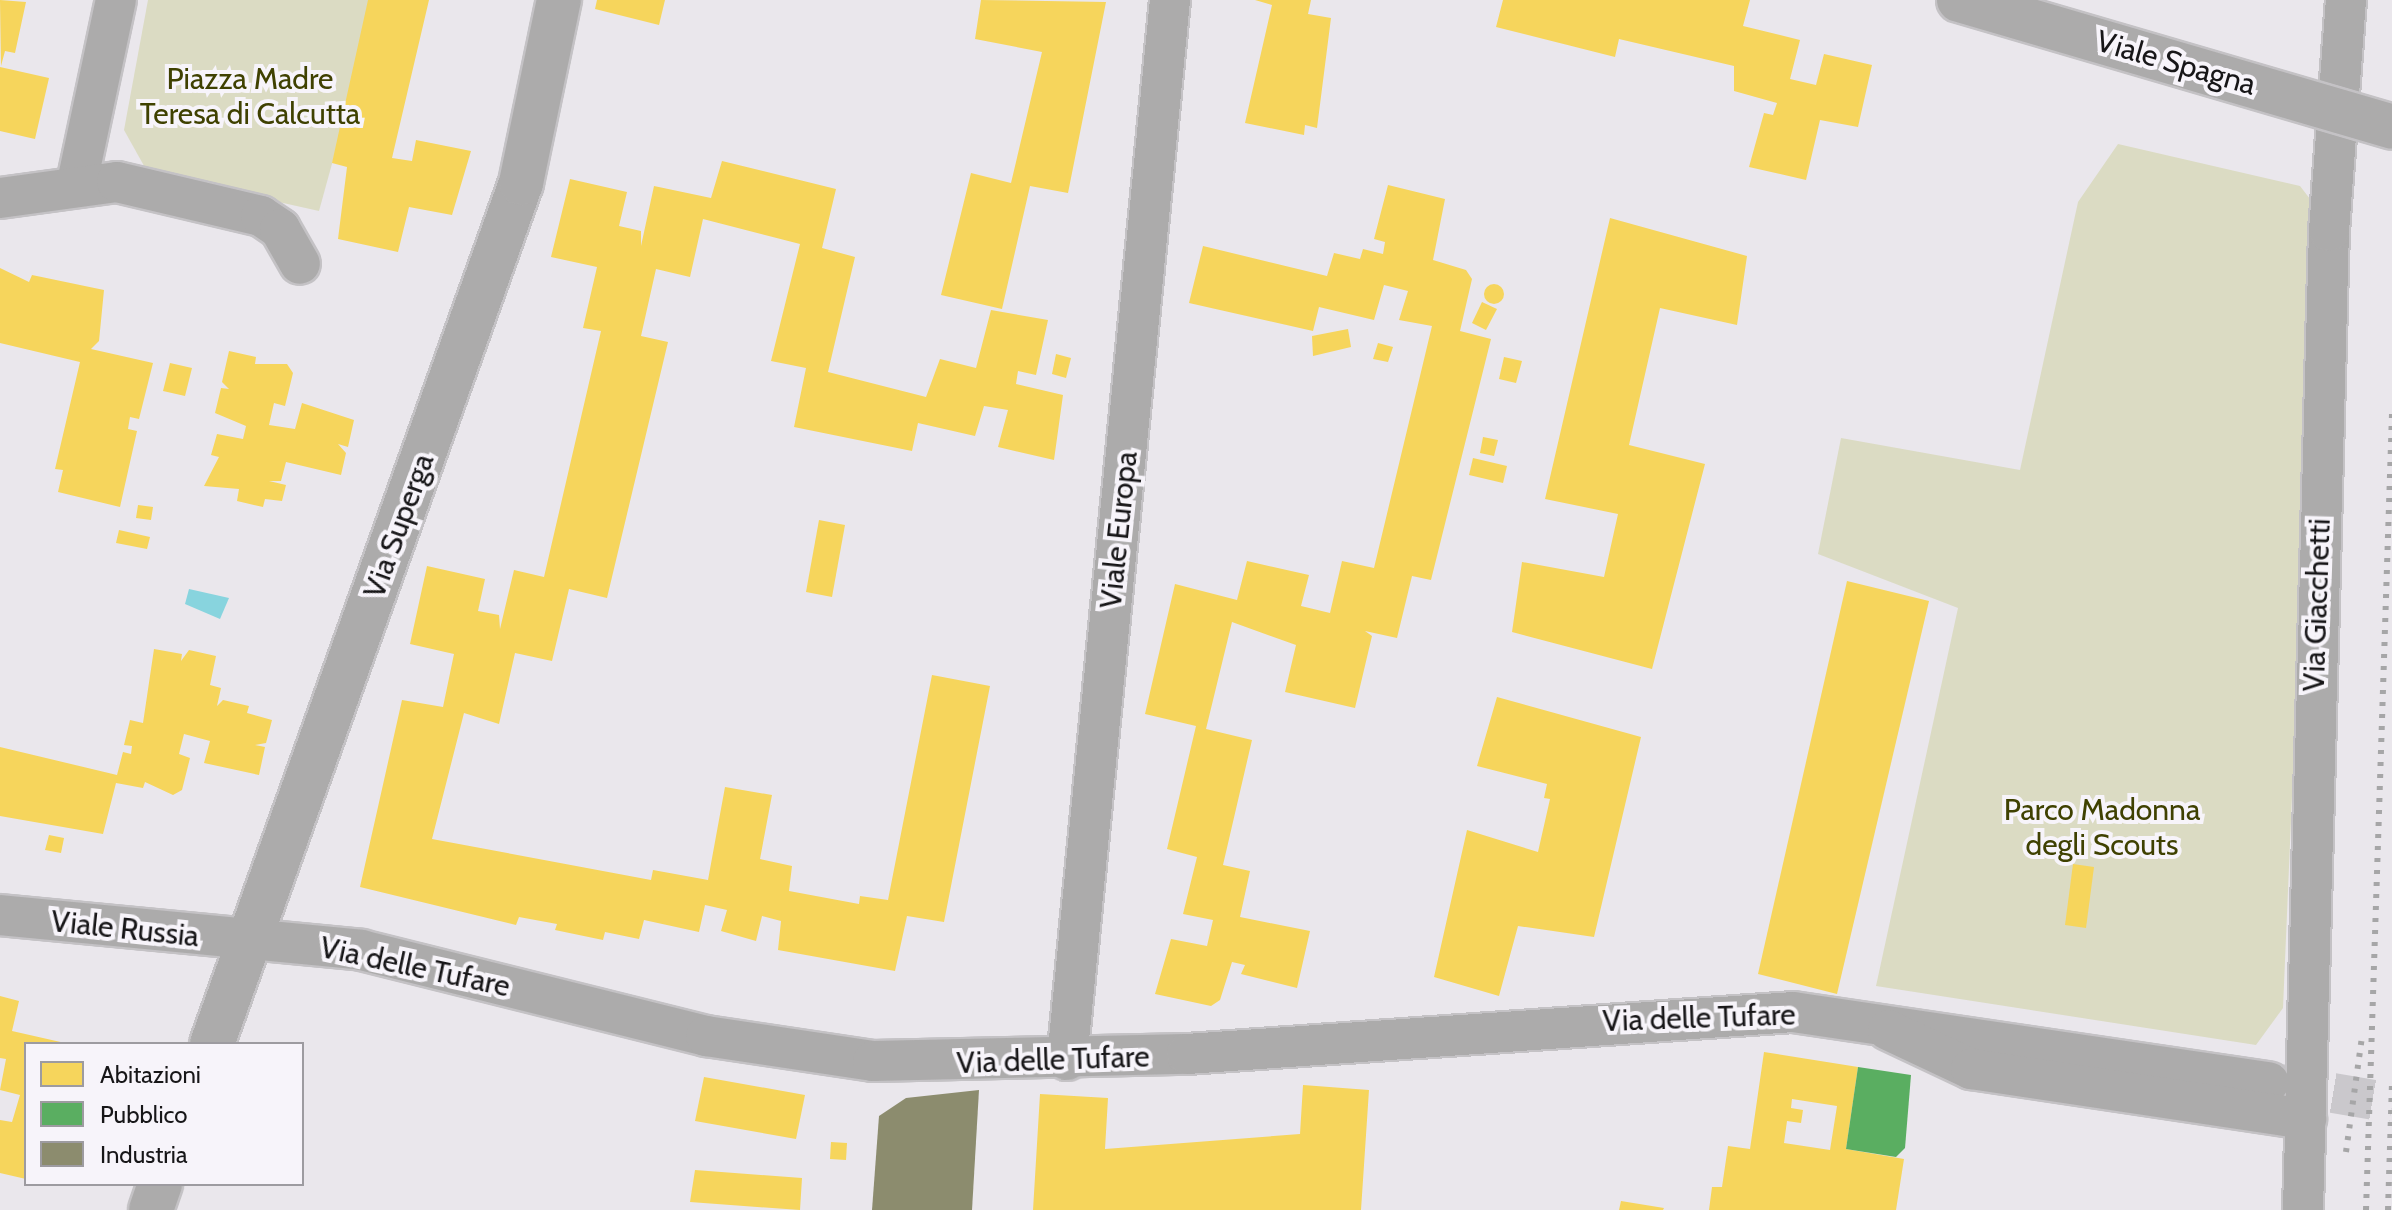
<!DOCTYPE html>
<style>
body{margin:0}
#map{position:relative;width:2392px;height:1210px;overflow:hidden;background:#eae7ec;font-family:Cabin,sans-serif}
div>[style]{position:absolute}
.green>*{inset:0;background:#dbdbc3}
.water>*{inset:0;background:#88d4de}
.homes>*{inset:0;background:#f6d55c}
.round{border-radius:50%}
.public>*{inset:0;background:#5aae61}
.industry>*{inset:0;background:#8c8c6e}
.minor-tunnel>*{height:40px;margin-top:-20px;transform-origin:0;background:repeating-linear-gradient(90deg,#cac8cc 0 40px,transparent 0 60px)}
.roads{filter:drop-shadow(2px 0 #c4c2c5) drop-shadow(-2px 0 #c4c2c5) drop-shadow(0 2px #c4c2c5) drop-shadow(0 -2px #c4c2c5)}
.minor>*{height:40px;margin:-20px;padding:0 20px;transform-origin:20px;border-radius:20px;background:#acabab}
.tertiary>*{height:44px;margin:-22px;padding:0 22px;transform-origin:22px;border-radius:22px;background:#acabab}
.rail>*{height:6px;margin-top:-3px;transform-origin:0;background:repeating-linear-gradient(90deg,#a6a6a7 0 4px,transparent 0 12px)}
.bridges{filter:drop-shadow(2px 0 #c4c2c5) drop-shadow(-2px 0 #c4c2c5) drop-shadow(0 2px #c4c2c5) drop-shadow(0 -2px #c4c2c5)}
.tertiary-bridge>*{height:44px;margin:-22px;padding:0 22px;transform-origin:22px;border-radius:22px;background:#acabab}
span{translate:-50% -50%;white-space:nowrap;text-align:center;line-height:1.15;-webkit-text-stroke:8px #f7f4fa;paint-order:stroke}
.street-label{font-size:30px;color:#171618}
.park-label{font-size:30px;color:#3f4101}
.legend{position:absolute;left:24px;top:1042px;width:280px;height:144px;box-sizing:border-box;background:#f7f4fa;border:2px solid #9d9ba0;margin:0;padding:10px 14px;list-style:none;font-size:24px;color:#171618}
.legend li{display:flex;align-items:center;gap:16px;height:40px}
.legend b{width:40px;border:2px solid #9d9ba0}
</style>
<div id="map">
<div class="green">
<div style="clip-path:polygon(148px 0,377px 0,319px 211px,148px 173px,124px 130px)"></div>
<div style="clip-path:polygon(2118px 144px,2300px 186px,2317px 208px,2283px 1008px,2256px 1045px,1876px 986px,1958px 608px,1818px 554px,1841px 438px,2020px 470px,2078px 202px)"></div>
</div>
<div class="water">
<div style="clip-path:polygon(189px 589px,229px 598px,220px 619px,185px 604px)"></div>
</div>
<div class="homes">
<div style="clip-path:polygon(0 0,26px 2px,15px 53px,5px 51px,1px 66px)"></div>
<div style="clip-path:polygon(368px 0,429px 0,392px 158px,412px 161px,416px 140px,471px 151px,452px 215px,409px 207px,398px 252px,338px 239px,347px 167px,332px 163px)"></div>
<div style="clip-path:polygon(597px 0,665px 0,659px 25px,595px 9px)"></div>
<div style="clip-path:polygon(981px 0,1106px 2px,1068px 193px,1030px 186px,1002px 309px,941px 295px,971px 173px,1011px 183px,1042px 52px,975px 39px)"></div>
<div style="clip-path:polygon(1255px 0,1311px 0,1308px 14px,1331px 18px,1317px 128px,1305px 125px,1304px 135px,1245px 123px,1272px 5px)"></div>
<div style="clip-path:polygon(1503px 0,1750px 0,1743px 26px,1800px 40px,1790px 79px,1816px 85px,1824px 54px,1872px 65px,1858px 127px,1820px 120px,1806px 180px,1749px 167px,1764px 113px,1773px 115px,1777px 103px,1734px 91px,1734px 66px,1619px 39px,1615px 57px,1496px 27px)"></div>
<div style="clip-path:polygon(0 67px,49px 78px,35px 139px,0 131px)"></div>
<div style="clip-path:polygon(722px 161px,836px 189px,822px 248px,855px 257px,828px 372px,926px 397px,940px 359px,976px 368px,991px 310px,1048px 320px,1036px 375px,1018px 371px,1016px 384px,1063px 395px,1054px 460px,998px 447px,1008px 410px,984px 406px,975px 436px,918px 423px,912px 451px,794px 427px,806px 368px,771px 361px,800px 244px,703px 219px,690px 277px,656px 269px,641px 336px,668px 342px,607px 598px,569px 589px,552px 661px,515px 653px,499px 724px,464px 713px,432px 839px,651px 880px,653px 870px,708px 880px,725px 787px,772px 795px,760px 859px,792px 866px,789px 891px,859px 904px,860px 896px,888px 900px,932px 675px,990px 686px,944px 922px,907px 916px,895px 971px,778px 950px,781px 921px,762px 916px,756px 941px,721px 931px,727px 910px,705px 905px,699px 932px,644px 920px,639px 939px,605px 932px,603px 940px,555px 930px,557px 924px,519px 917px,516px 925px,360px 887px,402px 700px,443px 707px,454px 654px,410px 644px,427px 566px,485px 579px,478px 611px,499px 615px,500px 629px,514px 570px,544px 577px,601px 331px,583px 328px,597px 267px,551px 257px,570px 179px,627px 192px,619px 226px,641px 231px,641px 246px,654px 186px,711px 198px)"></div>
<div style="clip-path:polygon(1388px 185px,1445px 199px,1433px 260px,1466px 270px,1472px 279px,1460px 331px,1491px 339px,1431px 580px,1412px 576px,1397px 638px,1365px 631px,1372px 636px,1355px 708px,1285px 692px,1296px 645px,1232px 622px,1206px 729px,1252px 740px,1223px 865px,1250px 871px,1240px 917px,1310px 931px,1297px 988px,1241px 974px,1245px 965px,1232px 962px,1220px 1000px,1211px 1006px,1155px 994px,1171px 939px,1207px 946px,1213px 920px,1183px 914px,1197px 857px,1167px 849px,1196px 726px,1145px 714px,1175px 584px,1237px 600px,1247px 561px,1309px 575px,1301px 606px,1330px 613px,1342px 561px,1374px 568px,1432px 326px,1399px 320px,1408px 291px,1384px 285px,1374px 320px,1319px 307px,1313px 331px,1189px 303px,1203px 246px,1327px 276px,1334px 253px,1360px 259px,1363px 249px,1383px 254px,1385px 242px,1374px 239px)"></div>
<div style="clip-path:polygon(1610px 218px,1747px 256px,1737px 325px,1660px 308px,1629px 445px,1705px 464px,1652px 669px,1512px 632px,1522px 562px,1604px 577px,1618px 514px,1545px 499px)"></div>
<div style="clip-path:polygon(0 268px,29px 282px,32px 275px,104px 290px,99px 341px,91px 349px,153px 363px,139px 419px,130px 417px,128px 429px,137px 431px,120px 507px,58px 492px,63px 470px,55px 469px,80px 362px,0 343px)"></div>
<div class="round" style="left:1484px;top:284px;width:20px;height:20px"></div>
<div style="clip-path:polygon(1482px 302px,1497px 309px,1486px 330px,1472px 323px)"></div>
<div style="clip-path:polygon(1348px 329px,1351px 347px,1313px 356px,1312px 336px)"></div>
<div style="clip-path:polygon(1378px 343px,1393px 347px,1388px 362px,1373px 359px)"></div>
<div style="clip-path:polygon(229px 351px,256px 357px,255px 364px,287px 364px,293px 373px,285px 406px,274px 403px,269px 425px,295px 429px,302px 403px,354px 420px,348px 447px,338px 444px,346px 453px,341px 475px,286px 462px,281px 481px,269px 481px,286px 485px,282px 501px,265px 499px,263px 507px,237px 501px,239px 489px,204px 486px,219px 457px,211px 455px,217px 434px,243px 439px,246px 426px,215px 413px,221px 388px,229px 389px,222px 382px)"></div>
<div style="clip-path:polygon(1056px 354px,1071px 358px,1066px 378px,1052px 374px)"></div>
<div style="clip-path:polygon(1504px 357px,1522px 361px,1516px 383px,1499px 379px)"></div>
<div style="clip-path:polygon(170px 363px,192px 368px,185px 396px,163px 391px)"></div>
<div style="clip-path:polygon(1483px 437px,1498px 440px,1494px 456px,1480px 453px)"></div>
<div style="clip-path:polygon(1473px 458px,1507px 466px,1503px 483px,1469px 475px)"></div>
<div style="clip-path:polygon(138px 505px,153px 507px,151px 520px,136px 518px)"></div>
<div style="clip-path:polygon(819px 520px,845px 525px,832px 597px,806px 592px)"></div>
<div style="clip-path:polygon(119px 530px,150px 537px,147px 549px,116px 543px)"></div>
<div style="clip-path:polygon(1847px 581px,1929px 601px,1837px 994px,1758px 974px)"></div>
<div style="clip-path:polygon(154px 649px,182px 654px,181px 661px,189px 650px,216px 656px,210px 685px,221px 688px,217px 706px,223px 700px,249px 706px,247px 713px,272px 720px,266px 743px,255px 745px,265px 747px,259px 775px,204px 763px,210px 741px,184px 734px,179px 754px,190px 758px,182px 790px,173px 795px,145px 782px,143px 788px,116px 783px,103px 834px,0 816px,0 747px,117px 775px,123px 752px,131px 754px,132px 746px,124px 745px,130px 720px,143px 723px)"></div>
<div style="clip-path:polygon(1497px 697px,1641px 737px,1594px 937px,1518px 926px,1499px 996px,1434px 977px,1467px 830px,1538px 852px,1550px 799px,1544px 798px,1547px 784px,1477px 766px)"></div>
<div style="clip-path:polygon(49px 835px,64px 838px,61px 853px,45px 850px)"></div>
<div style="clip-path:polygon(2073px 864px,2094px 867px,2086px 928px,2065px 925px)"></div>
<div style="clip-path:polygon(0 996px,19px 1001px,12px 1031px,65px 1043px,26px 1044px,26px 1179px,0 1173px,0 1120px,12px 1122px,20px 1095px,0 1090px,6px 1059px,0 1058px)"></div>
<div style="clip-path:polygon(evenodd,1764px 1052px,1858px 1067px,1846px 1149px,1904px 1159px,1896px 1210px,1709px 1210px,1712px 1187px,1722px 1187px,1728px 1146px,1750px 1149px,1764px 1052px,1792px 1099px,1837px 1106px,1830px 1150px,1784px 1143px,1787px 1121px,1801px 1123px,1803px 1110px,1791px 1108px,1792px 1099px)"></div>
<div style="clip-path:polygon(704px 1077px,805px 1095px,796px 1139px,695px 1121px)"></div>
<div style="clip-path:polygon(1303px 1085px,1369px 1090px,1361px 1210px,1033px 1210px,1040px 1094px,1108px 1098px,1105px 1149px,1300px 1134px)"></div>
<div style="clip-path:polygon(831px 1142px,847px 1143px,846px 1160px,830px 1159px)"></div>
<div style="clip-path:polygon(695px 1170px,802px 1178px,800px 1210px,690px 1202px)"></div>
<div style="clip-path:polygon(1621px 1201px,1664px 1208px,1663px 1210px,1619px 1210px)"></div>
</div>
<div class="public">
<div style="clip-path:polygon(1858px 1067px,1911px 1075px,1905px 1148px,1896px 1157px,1846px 1149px)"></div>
</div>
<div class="industry">
<div style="clip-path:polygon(979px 1090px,972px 1210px,872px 1210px,879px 1116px,906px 1098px)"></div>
</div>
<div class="minor-tunnel">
<div style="left:2274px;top:1083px;width:120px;rotate:9.6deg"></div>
</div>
<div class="roads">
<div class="minor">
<div style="left:77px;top:183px;width:187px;rotate:-78deg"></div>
<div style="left:0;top:198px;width:118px;rotate:-7.8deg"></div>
<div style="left:117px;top:182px;width:148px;rotate:13.3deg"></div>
<div style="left:261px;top:216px;width:23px;rotate:34deg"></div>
<div style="left:280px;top:229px;width:40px;rotate:60.3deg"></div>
<div style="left:0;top:915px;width:363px;rotate:5.5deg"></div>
<div style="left:361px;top:950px;width:356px;rotate:14deg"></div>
<div style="left:706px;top:1036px;width:169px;rotate:8.5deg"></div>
<div style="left:873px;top:1061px;width:314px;rotate:-1.3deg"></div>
<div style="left:1187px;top:1054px;width:607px;rotate:-3.96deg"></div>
<div style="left:1793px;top:1012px;width:481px;rotate:8.4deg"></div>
<div style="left:1888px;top:1030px;width:92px;rotate:25.2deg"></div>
<div style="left:1971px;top:1069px;width:339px;rotate:8.5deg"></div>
<div style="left:1067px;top:1060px;width:1065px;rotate:-84.45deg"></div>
<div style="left:2303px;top:1210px;width:979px;rotate:-88.48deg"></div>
<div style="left:2329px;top:231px;width:232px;rotate:-85.8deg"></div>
</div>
<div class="tertiary">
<div style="left:212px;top:1044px;width:915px;rotate:-70.26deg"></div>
<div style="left:521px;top:183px;width:187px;rotate:-78.3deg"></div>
<div style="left:151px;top:1210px;width:28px;rotate:-71deg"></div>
</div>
</div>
<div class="rail">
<div style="left:2346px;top:1152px;width:117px;rotate:-82.1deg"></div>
<div style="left:2366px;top:1210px;width:798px;rotate:-88.13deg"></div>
<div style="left:2388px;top:1210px;width:130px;rotate:-88.2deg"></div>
</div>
<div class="bridges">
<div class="tertiary-bridge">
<div style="left:1959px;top:0;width:451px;rotate:16.3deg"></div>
</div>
</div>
<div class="street-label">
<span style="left:2176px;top:63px;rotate:16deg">Viale Spagna</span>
<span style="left:399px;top:526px;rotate:-70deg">Via Superga</span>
<span style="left:1119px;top:530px;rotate:-84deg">Viale Europa</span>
<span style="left:2317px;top:605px;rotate:-88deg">Via Giacchetti</span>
<span style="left:125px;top:929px;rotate:6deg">Viale Russia</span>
<span style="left:415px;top:967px;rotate:12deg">Via delle Tufare</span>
<span style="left:1699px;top:1018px;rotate:-2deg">Via delle Tufare</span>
<span style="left:1053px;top:1060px;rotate:-2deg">Via delle Tufare</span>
</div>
<div class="park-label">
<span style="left:250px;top:96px">Piazza Madre<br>Teresa di Calcutta</span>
<span style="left:2102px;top:827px">Parco Madonna<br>degli Scouts</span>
</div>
<ul class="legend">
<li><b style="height:22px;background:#f6d55c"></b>Abitazioni</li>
<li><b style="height:22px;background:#5aae61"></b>Pubblico</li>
<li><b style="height:22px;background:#8c8c6e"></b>Industria</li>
</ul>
</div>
